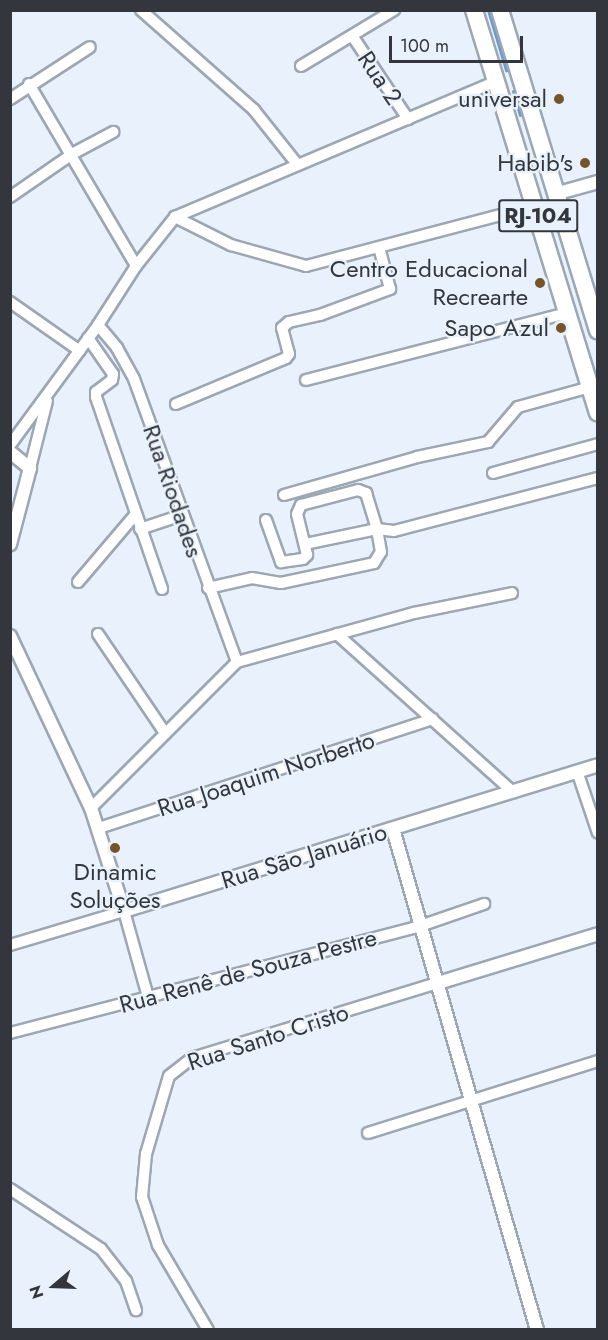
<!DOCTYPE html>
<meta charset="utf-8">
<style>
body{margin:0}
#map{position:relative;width:608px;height:1340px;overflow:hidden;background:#e9f2fc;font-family:Jost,sans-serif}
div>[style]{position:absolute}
.stream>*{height:3px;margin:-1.5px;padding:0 1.5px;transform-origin:1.5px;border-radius:1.5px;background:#6e9cd1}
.roads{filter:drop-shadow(2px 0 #9da7b3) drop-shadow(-2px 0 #9da7b3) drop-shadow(0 2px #9da7b3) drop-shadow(0 -2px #9da7b3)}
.minor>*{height:10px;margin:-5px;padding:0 5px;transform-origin:5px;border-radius:5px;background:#fff}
.tertiary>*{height:12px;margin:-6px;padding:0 6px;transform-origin:6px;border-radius:6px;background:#fff}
.trunk>*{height:16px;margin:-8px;padding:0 8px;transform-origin:8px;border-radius:8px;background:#fff}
.dots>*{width:16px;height:16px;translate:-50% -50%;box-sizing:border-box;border:3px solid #e9f2fc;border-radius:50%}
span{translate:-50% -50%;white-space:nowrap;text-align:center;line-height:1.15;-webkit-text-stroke:4.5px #e9f2fc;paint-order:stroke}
.shield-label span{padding:2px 4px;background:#e9f2fc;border:2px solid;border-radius:4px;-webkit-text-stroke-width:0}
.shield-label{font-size:22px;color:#33373d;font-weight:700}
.street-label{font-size:24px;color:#33373d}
.poi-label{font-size:24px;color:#33373d}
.right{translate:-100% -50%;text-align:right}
.frame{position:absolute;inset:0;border:12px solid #33373d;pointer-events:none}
.north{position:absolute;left:24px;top:1256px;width:60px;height:60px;-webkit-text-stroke:4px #e9f2fc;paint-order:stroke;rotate:251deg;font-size:16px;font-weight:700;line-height:24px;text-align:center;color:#33373d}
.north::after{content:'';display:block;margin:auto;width:21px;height:27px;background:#33373d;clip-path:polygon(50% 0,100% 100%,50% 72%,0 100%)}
.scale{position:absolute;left:389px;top:36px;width:134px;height:27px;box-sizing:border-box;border:3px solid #33373d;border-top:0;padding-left:8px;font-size:18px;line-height:21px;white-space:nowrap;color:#33373d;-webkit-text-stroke:4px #e9f2fc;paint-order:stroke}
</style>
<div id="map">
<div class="stream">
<div style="left:488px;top:10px;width:63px;rotate:73.3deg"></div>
<div style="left:513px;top:91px;width:25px;rotate:74deg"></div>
</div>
<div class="roads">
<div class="minor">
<div style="left:141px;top:10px;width:151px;rotate:41.5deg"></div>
<div style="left:254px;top:110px;width:69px;rotate:51.5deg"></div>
<div style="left:353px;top:37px;width:99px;rotate:56.1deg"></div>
<div style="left:301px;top:66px;width:109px;rotate:-31.1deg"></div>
<div style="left:29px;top:84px;width:211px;rotate:59.5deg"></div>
<div style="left:10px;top:99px;width:95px;rotate:-33deg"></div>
<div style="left:10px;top:197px;width:75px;rotate:-34.7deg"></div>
<div style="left:72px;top:154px;width:47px;rotate:-28.2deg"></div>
<div style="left:175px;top:217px;width:63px;rotate:26.6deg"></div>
<div style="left:231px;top:245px;width:78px;rotate:15.6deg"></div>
<div style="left:306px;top:266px;width:237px;rotate:-14.7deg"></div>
<div style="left:10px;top:302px;width:85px;rotate:35deg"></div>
<div style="left:98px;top:325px;width:30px;rotate:50deg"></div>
<div style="left:117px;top:348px;width:35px;rotate:61deg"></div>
<div style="left:134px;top:379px;width:301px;rotate:70deg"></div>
<div style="left:88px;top:338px;width:44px;rotate:55.2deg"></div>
<div style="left:113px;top:374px;width:6px;rotate:99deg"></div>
<div style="left:112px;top:380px;width:20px;rotate:143deg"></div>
<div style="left:96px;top:392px;width:5px;rotate:90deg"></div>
<div style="left:96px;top:397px;width:203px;rotate:71deg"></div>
<div style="left:306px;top:380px;width:269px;rotate:-14.4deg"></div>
<div style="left:176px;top:404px;width:119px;rotate:-22.7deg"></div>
<div style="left:286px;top:358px;width:5px;rotate:-53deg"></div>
<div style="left:289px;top:354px;width:27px;rotate:-105deg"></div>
<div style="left:282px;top:328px;width:9px;rotate:-41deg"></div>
<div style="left:289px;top:322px;width:32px;rotate:-13deg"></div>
<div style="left:320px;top:315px;width:75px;rotate:-20.4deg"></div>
<div style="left:390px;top:289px;width:43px;rotate:-104.7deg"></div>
<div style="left:10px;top:445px;width:149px;rotate:-53.7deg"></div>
<div style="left:98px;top:325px;width:70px;rotate:-57.2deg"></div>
<div style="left:136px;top:266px;width:63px;rotate:-51.5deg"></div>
<div style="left:175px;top:217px;width:350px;rotate:-22.9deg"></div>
<div style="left:30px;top:468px;width:69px;rotate:-75.8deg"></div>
<div style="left:493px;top:473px;width:109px;rotate:-15.4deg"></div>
<div style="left:284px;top:495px;width:138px;rotate:-15.9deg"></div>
<div style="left:417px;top:457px;width:73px;rotate:-11.9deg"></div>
<div style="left:488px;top:442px;width:46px;rotate:-49.4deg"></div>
<div style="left:518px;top:407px;width:75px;rotate:-15.5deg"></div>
<div style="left:266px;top:520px;width:45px;rotate:70.3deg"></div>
<div style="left:281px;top:562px;width:22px;rotate:-8deg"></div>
<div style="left:303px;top:559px;width:6px;rotate:-45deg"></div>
<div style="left:307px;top:555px;width:42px;rotate:-103.7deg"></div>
<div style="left:297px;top:514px;width:10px;rotate:-66deg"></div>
<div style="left:301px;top:505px;width:59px;rotate:-14.7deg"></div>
<div style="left:358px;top:490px;width:9px;rotate:21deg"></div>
<div style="left:366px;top:493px;width:38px;rotate:73deg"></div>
<div style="left:377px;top:529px;width:74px;rotate:168.2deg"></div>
<div style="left:140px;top:529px;width:44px;rotate:-18.4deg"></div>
<div style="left:78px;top:582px;width:88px;rotate:-49.6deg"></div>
<div style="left:208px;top:588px;width:45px;rotate:-12.8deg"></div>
<div style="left:252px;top:578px;width:29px;rotate:10deg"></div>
<div style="left:281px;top:583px;width:95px;rotate:-12.1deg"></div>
<div style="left:374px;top:563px;width:13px;rotate:-58deg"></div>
<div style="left:381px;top:552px;width:23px;rotate:-100deg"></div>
<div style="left:377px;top:529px;width:17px;rotate:7deg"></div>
<div style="left:394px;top:531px;width:211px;rotate:-14.6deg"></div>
<div style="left:98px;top:634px;width:120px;rotate:55.9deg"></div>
<div style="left:337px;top:634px;width:237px;rotate:41.9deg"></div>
<div style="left:577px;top:771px;width:65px;rotate:71.3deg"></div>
<div style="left:91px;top:808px;width:206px;rotate:-45deg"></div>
<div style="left:237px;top:662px;width:184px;rotate:-15.5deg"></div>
<div style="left:414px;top:613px;width:100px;rotate:-11.5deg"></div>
<div style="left:99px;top:828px;width:351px;rotate:-18.1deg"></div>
<div style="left:10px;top:945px;width:119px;rotate:-16.6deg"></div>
<div style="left:124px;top:911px;width:89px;rotate:74.4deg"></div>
<div style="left:10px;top:1033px;width:424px;rotate:-14.6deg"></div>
<div style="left:420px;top:926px;width:68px;rotate:-19deg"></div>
<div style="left:368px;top:1133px;width:241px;rotate:-17.4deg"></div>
<div style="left:10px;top:1189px;width:109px;rotate:33.4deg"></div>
<div style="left:101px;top:1249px;width:41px;rotate:52deg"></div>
<div style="left:126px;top:1281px;width:31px;rotate:71deg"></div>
<div style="left:208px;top:1330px;width:99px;rotate:-120.5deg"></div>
<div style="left:158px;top:1245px;width:51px;rotate:-108.4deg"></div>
<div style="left:142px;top:1197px;width:43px;rotate:-84.7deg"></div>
<div style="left:146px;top:1154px;width:81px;rotate:-73.6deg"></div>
<div style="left:169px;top:1076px;width:29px;rotate:-38deg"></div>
<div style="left:192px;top:1058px;width:257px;rotate:-17deg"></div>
</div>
<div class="tertiary">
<div style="left:555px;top:194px;width:45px;rotate:-15.6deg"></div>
<div style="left:10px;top:452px;width:26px;rotate:39deg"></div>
<div style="left:30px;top:468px;width:79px;rotate:104.7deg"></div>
<div style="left:10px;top:636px;width:190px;rotate:64.8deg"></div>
<div style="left:91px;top:808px;width:108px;rotate:72.2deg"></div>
<div style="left:124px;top:911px;width:496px;rotate:-17.1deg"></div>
<div style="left:393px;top:829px;width:521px;rotate:73.96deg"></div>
<div style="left:438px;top:983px;width:167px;rotate:-17deg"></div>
</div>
<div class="trunk">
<div style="left:474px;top:10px;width:421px;rotate:72.9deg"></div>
<div style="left:500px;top:10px;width:335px;rotate:73deg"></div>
</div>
</div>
<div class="dots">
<div style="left:559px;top:99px;background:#76542c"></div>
<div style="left:585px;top:163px;background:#76542c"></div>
<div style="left:540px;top:283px;background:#76542c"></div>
<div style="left:561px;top:328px;background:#76542c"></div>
<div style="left:115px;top:848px;background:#76542c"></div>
</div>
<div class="shield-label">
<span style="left:538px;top:216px">RJ-104</span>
</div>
<div class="street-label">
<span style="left:380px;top:78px;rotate:56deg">Rua 2</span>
<span style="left:173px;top:491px;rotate:71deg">Rua Riodades</span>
<span style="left:266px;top:774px;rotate:-18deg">Rua Joaquim Norberto</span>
<span style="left:304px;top:856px;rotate:-17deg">Rua São Januário</span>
<span style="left:248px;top:971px;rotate:-15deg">Rua Renê de Souza Pestre</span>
<span style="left:268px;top:1037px;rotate:-18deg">Rua Santo Cristo</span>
</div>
<div class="poi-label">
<span class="right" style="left:547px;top:99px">universal</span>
<span class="right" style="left:573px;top:163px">Habib's</span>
<span class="right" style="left:528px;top:283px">Centro Educacional<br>Recrearte</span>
<span class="right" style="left:549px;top:328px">Sapo Azul</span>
<span style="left:115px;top:886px">Dinamic<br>Soluções</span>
</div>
<div class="frame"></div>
<div class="north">N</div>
<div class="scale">100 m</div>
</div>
